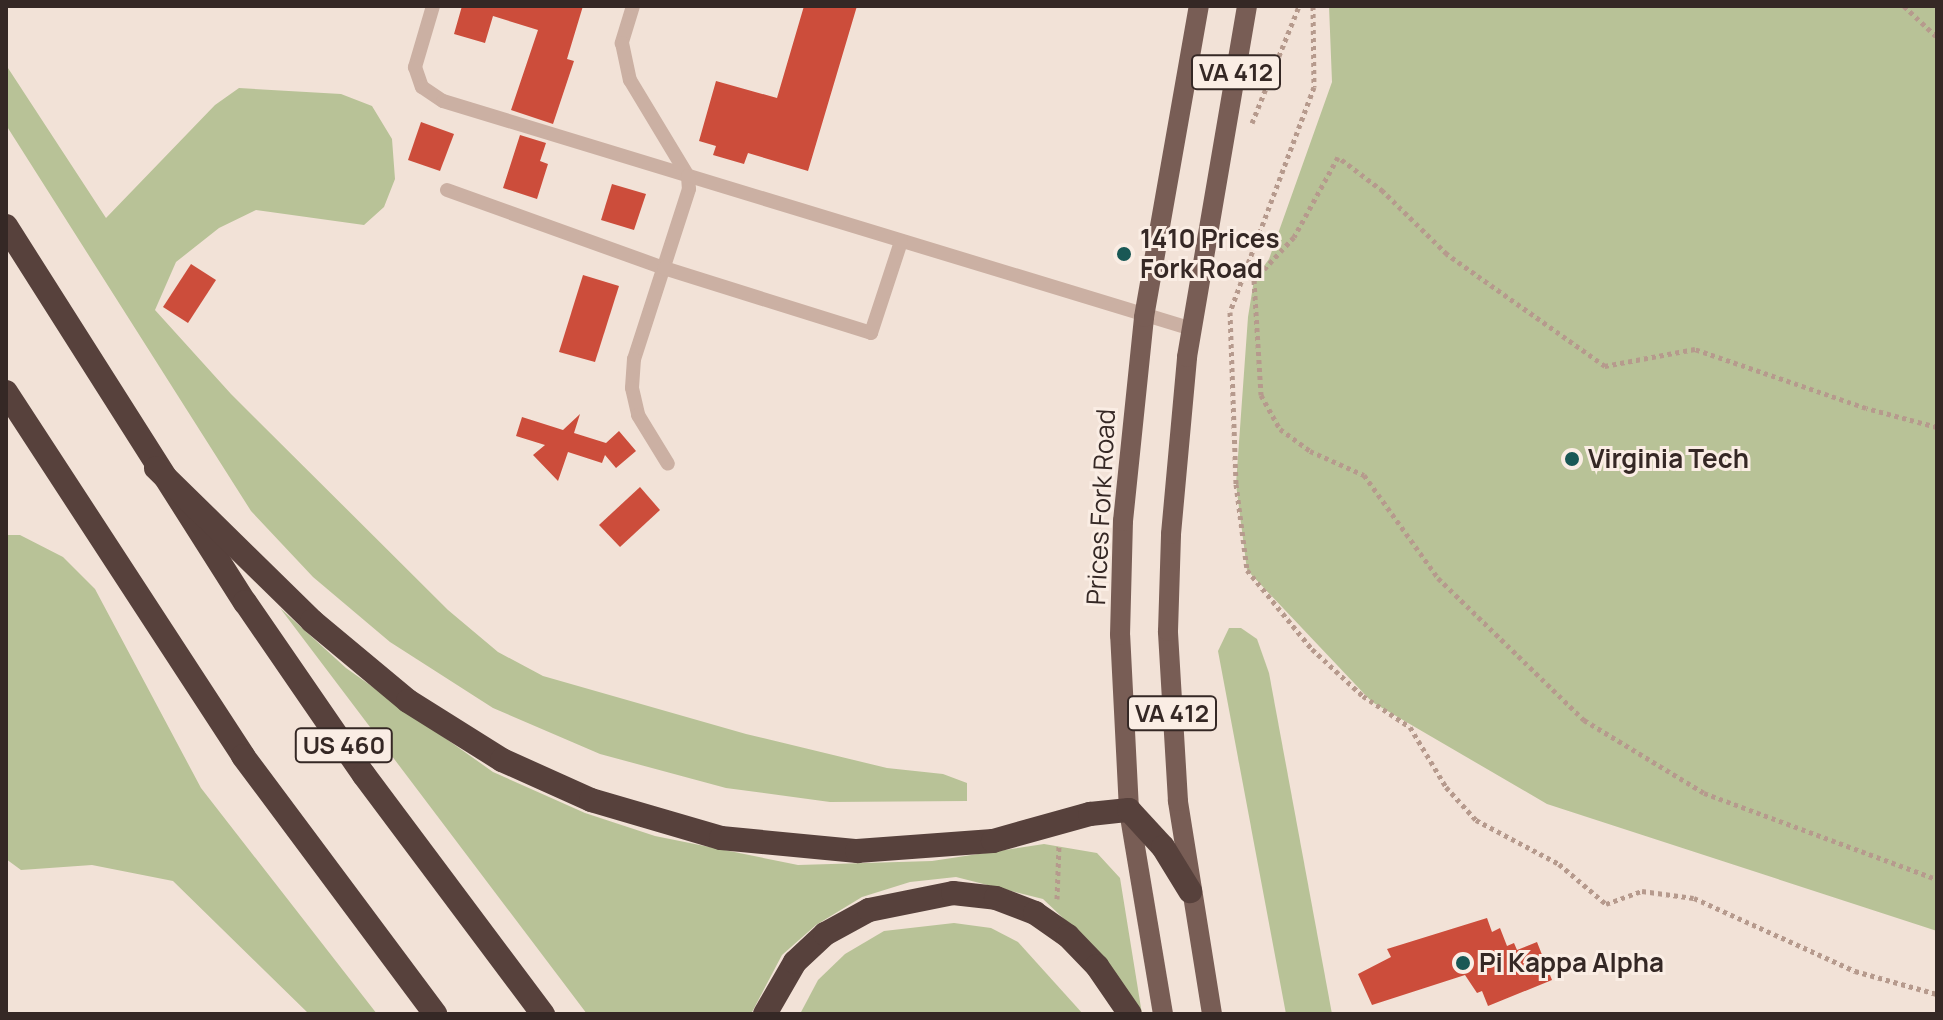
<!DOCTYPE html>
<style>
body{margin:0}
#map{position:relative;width:1943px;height:1020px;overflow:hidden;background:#f2e2d7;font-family:Manrope,sans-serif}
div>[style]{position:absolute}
.green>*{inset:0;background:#b8c297}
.building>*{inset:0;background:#cc4d3b}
.path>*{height:5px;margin-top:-2.5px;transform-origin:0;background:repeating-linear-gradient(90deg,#b69a8d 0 4px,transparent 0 8px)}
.service>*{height:14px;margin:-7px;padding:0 7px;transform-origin:7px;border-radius:7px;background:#cbb0a3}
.primary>*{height:20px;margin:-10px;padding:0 10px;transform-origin:10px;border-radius:10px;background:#785d55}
.motorway>*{height:24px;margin:-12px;padding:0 12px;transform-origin:12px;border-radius:12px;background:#57413c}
.dots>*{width:22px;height:22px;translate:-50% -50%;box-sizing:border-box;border:4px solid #faede4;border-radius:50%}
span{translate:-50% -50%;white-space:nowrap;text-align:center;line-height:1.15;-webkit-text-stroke:6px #faede4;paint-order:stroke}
.shield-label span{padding:2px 6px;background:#faede4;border:2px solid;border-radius:6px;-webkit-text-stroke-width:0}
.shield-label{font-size:24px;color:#352825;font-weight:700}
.poi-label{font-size:26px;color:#352825;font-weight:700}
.left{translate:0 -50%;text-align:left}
.street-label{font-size:26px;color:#352825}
.frame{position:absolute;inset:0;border:8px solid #352825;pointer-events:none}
</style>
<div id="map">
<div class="green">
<div style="clip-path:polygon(1329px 6px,1937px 6px,1937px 931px,1547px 804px,1372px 702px,1247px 570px,1236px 484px,1248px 317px,1254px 280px,1269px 259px,1332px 82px)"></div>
<div style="clip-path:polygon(6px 65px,106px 218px,215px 105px,239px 88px,341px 94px,372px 106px,392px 139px,395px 179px,384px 207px,364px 225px,256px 210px,219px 228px,176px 262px,155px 310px,231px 394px,448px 610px,498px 652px,543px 676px,746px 734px,887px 768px,943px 774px,967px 783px,967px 801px,830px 802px,726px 788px,600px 754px,493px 708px,390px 642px,313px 577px,251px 511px,6px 125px)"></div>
<div style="clip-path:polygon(6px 535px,20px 535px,63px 557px,95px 589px,201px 788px,377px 1014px,309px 1014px,173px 881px,92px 865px,21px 870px,6px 859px)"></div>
<div style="clip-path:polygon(280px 608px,346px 668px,493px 772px,585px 813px,655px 836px,798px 865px,932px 861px,1044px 844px,1097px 853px,1120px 878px,1142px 1014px,1103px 956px,1043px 899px,956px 877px,910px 882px,862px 897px,816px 925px,782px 955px,751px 1014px,587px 1014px)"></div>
<div style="clip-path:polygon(1229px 628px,1241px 628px,1257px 639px,1269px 673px,1332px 1014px,1286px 1014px,1218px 651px)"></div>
<div style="clip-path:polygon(954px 923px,991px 928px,1018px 942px,1083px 1014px,800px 1014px,818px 980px,845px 954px,884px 931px)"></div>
</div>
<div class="building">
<div style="clip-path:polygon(462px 6px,583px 6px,567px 59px,574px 61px,553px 124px,511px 110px,538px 30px,493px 16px,485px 43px,454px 34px)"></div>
<div style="clip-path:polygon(804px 6px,857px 6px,808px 171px,748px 153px,744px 164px,713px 155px,716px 146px,699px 141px,716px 81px,777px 98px)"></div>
<div style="clip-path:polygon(421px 122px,454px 134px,440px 171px,408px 160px)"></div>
<div style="clip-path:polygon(520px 135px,546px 143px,540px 161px,548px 164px,537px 199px,503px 188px)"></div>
<div style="clip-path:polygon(612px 184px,646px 194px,634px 230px,601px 220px)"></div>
<div style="clip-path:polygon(191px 264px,216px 280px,188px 323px,163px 307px)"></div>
<div style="clip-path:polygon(583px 275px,619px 286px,595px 362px,559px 352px)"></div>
<div style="clip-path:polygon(580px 414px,574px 433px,606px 443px,619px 431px,636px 451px,616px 468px,605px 455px,602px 463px,568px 452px,558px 481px,533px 455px,545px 445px,516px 436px,522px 417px,563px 430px)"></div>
<div style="clip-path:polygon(640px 487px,660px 510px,620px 547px,599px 525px)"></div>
<div style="clip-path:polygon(1487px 918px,1492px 932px,1500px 928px,1507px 946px,1514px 943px,1517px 950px,1537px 942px,1552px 980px,1488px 1006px,1482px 991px,1477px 993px,1465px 975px,1372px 1005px,1358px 974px,1391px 957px,1387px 949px)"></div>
</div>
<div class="path">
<div style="left:1313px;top:6px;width:81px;rotate:89.3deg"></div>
<div style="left:1314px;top:87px;width:240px;rotate:110.5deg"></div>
<div style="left:1230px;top:312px;width:172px;rotate:88deg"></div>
<div style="left:1236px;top:484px;width:87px;rotate:82.7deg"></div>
<div style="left:1247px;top:570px;width:102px;rotate:50.6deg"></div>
<div style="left:1312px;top:649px;width:69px;rotate:42.7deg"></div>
<div style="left:1363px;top:696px;width:56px;rotate:33.4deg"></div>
<div style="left:1410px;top:727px;width:70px;rotate:59deg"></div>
<div style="left:1446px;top:787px;width:45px;rotate:47.7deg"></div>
<div style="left:1476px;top:820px;width:94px;rotate:27.9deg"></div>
<div style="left:1559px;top:864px;width:62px;rotate:40.4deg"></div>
<div style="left:1606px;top:904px;width:38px;rotate:-20deg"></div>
<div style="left:1642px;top:891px;width:52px;rotate:7.7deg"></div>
<div style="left:1694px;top:898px;width:177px;rotate:24.4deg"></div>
<div style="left:1855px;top:971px;width:85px;rotate:15.7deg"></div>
<div style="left:1904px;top:6px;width:45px;rotate:43.2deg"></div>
<div style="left:1252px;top:123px;width:126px;rotate:-68.1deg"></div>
<div style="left:1937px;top:427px;width:73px;rotate:-165deg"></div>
<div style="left:1866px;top:408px;width:181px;rotate:-161deg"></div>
<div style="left:1695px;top:349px;width:92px;rotate:169.3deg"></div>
<div style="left:1605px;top:366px;width:194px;rotate:-144.7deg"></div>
<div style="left:1447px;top:254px;width:90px;rotate:-135.5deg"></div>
<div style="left:1383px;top:191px;width:56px;rotate:-142.9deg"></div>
<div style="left:1338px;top:157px;width:91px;rotate:118.8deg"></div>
<div style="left:1294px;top:237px;width:59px;rotate:132.9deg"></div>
<div style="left:1254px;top:280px;width:115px;rotate:86.5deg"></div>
<div style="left:1261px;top:395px;width:39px;rotate:61deg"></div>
<div style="left:1280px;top:429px;width:37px;rotate:36deg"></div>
<div style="left:1310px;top:451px;width:59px;rotate:24deg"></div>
<div style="left:1364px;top:475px;width:127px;rotate:54.3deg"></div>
<div style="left:1438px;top:578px;width:204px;rotate:44.2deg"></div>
<div style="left:1584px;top:720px;width:140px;rotate:31.3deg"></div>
<div style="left:1704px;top:793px;width:248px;rotate:20.3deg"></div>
<div style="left:1057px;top:899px;width:54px;rotate:-87.9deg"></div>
</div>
<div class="service">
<div style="left:433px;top:6px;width:64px;rotate:106.4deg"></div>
<div style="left:415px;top:67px;width:21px;rotate:71deg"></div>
<div style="left:422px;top:87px;width:25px;rotate:34deg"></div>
<div style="left:443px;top:101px;width:783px;rotate:16.93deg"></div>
<div style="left:633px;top:6px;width:39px;rotate:107deg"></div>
<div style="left:622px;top:43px;width:38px;rotate:78deg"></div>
<div style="left:630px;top:80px;width:112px;rotate:58.9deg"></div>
<div style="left:688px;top:176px;width:13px;rotate:86deg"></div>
<div style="left:689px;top:189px;width:179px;rotate:107.9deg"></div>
<div style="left:634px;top:359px;width:29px;rotate:94deg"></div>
<div style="left:632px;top:388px;width:28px;rotate:77deg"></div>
<div style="left:638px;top:415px;width:57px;rotate:58.5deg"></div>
<div style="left:447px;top:190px;width:231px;rotate:19.8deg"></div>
<div style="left:664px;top:268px;width:217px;rotate:17.4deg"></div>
<div style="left:871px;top:333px;width:96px;rotate:-71.8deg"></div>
</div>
<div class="primary">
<div style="left:1163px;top:1014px;width:207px;rotate:-99.5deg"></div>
<div style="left:1129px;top:810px;width:175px;rotate:-92.9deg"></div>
<div style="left:1120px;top:635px;width:114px;rotate:-88.5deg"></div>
<div style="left:1123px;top:521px;width:205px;rotate:-84.1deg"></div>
<div style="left:1144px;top:317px;width:316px;rotate:-80deg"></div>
<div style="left:1212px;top:1014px;width:216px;rotate:-99.1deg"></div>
<div style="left:1178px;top:801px;width:170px;rotate:-93.4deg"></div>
<div style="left:1168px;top:631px;width:97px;rotate:-88.2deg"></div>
<div style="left:1171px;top:534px;width:178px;rotate:-84.8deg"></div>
<div style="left:1187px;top:357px;width:356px;rotate:-80.3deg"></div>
</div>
<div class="motorway">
<div style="left:6px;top:226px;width:446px;rotate:57.6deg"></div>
<div style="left:245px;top:602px;width:210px;rotate:55.5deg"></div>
<div style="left:364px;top:775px;width:299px;rotate:53.2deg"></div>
<div style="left:6px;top:392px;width:434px;rotate:56.9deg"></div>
<div style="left:243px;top:756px;width:322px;rotate:53.3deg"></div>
<div style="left:156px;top:468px;width:219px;rotate:44.4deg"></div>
<div style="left:312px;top:621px;width:125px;rotate:39.8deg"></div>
<div style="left:408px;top:701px;width:111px;rotate:32.1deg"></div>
<div style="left:502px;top:760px;width:98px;rotate:24.2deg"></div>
<div style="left:591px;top:800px;width:135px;rotate:16.3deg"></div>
<div style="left:721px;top:838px;width:137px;rotate:5.5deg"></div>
<div style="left:857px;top:851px;width:136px;rotate:-4.2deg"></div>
<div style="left:993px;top:841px;width:101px;rotate:-15.6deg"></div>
<div style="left:1090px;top:814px;width:39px;rotate:-6deg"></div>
<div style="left:1129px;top:810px;width:50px;rotate:47.4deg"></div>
<div style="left:1163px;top:847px;width:52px;rotate:58.5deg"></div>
<div style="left:765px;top:1014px;width:60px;rotate:-60deg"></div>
<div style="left:795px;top:962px;width:41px;rotate:-43deg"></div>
<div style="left:825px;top:934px;width:50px;rotate:-28.6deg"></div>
<div style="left:869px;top:910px;width:86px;rotate:-11.4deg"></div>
<div style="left:953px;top:893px;width:43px;rotate:6.6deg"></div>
<div style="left:996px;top:898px;width:42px;rotate:21deg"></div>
<div style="left:1035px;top:913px;width:40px;rotate:34.9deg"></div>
<div style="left:1068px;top:936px;width:42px;rotate:46deg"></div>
<div style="left:1097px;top:966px;width:58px;rotate:55.5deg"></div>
</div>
<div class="dots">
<div style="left:1124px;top:254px;background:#195855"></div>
<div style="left:1572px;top:459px;background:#195855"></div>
<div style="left:1463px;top:963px;background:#195855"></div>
</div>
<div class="shield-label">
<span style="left:1236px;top:72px">VA 412</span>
<span style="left:1172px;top:713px">VA 412</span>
<span style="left:344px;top:745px">US 460</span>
</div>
<div class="poi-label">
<span class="left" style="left:1140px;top:254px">1410 Prices<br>Fork Road</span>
<span class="left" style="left:1588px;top:459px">Virginia Tech</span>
<span class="left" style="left:1479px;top:963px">Pi Kappa Alpha</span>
</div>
<div class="street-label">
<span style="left:1101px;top:507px;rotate:-87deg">Prices Fork Road</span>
</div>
<div class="frame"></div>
</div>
